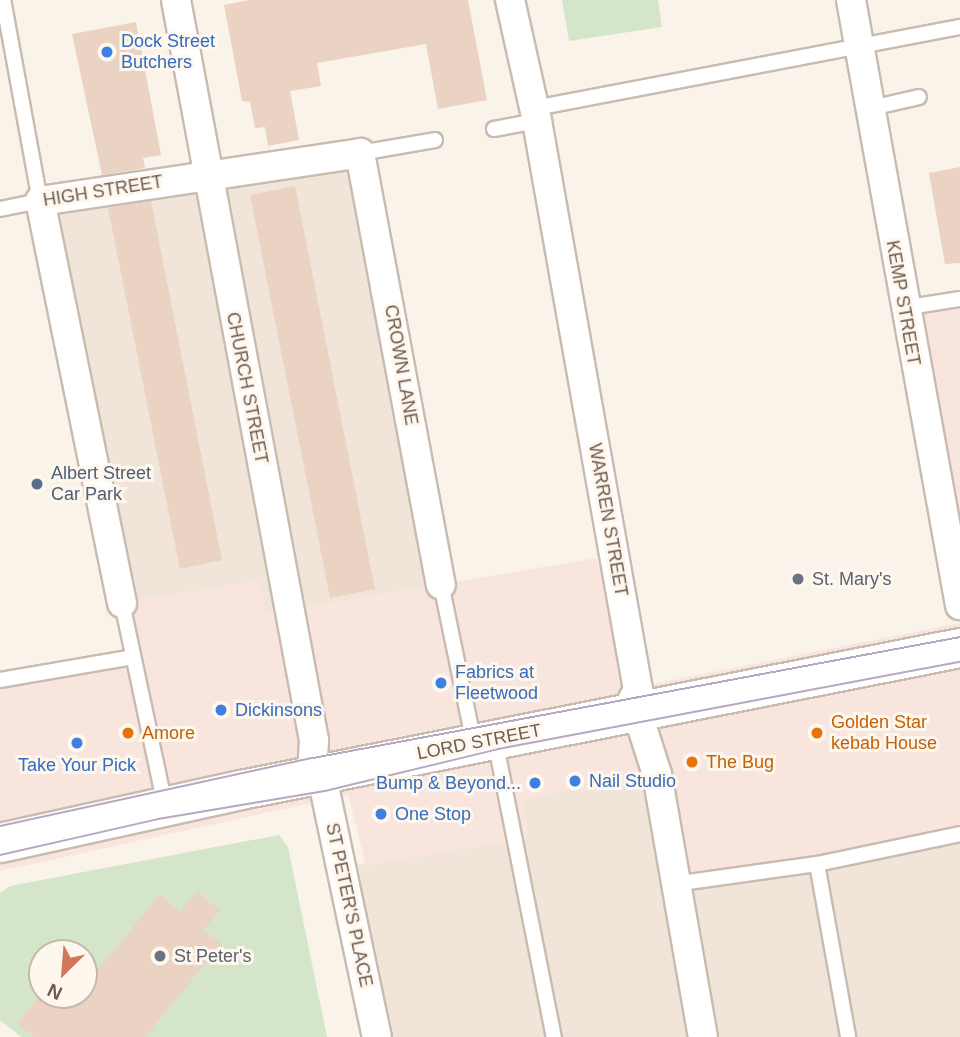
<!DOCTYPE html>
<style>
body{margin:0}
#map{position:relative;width:960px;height:1037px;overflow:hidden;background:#faf3e9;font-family:Helvetica,sans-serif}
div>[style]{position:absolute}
.residential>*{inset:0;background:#f0e5d8}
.commercial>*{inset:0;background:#f8e5de}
.green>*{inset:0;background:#d5e5c9}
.building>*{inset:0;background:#ebd3c4}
.roads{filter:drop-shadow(2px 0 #cabbb0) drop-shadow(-2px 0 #cabbb0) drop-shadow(0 2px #cabbb0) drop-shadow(0 -2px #cabbb0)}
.lane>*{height:14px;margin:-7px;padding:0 7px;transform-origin:7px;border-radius:7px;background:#fff}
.street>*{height:28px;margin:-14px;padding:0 14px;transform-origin:14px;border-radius:14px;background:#fff}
.secondary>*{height:38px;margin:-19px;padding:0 19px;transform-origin:19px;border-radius:19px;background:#fff}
.tram>*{height:2px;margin:-1px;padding:0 1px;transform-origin:1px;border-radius:1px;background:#b6a8c2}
.dots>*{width:19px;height:19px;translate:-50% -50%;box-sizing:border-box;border:4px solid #fdf7ee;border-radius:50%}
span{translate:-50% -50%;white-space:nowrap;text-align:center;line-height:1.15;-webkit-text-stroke:6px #fdf7ee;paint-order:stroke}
.shop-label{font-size:18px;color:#366cbe}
.left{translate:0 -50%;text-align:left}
.right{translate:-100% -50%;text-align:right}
.street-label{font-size:18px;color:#705b50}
.service-label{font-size:18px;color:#4e5e75}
.worship-label{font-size:18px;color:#5b616d}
.food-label{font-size:18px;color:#c56008}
.north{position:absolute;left:28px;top:939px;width:70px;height:70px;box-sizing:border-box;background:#fdf7ee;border:2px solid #c5b9af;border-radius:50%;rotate:205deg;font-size:19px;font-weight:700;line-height:28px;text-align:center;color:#705b50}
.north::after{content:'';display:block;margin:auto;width:24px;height:32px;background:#d3765e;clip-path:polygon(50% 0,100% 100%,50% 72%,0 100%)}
</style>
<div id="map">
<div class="residential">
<div style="clip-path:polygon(360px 153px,441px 584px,266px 614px,259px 581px,122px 603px,40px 201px)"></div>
<div style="clip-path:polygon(657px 774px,960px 833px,960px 1037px,377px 1037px,341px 867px,527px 838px,523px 799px)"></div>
</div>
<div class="commercial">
<div style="clip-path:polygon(960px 300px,960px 602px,911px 309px)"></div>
<div style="clip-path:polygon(596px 558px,638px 687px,960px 623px,960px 835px,674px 884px,657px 774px,523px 799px,528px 838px,366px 865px,348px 795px,0 871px,0 680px,133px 657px,122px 603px,260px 580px,266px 614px)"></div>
</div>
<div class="green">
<div style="clip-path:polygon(562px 0,658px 0,662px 27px,569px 41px)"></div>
<div style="clip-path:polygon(evenodd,279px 835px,288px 847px,327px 1037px,21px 1037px,0 1020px,0 893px,10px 886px,279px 835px,42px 953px,84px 953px,84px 995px,42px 995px,42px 953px)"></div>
</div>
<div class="building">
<div style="clip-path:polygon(249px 0,468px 0,487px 100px,438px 109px,426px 44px,317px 63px,321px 86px,290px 91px,299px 140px,268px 146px,265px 127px,255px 128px,250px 102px,242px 101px,224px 5px)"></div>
<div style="clip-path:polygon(136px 22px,161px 155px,143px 158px,145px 168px,102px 175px,72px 34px)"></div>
<div style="clip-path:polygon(960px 167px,960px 263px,945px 264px,929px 173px)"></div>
<div style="clip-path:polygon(295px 186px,375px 589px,330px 598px,250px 195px)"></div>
<div style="clip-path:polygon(151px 201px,222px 560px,180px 569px,108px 208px)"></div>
<div style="clip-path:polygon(197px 891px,220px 911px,203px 930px,222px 944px,145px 1037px,34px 1037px,17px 1023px,42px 993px,84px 995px,84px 969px,93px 976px,160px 894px,180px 912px)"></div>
</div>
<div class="roads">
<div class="lane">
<div style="left:535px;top:108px;width:433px;rotate:-10.8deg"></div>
<div style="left:871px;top:108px;width:49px;rotate:-12.9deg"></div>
<div style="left:494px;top:129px;width:44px;rotate:-10.5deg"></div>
<div style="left:360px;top:153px;width:76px;rotate:-9.8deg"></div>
<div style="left:0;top:209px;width:41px;rotate:-11.3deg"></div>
<div style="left:40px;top:201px;width:204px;rotate:-100.4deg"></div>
<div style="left:903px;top:308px;width:58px;rotate:-9deg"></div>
<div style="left:441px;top:584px;width:148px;rotate:78.3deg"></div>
<div style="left:471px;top:729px;width:14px;rotate:60deg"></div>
<div style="left:122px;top:603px;width:207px;rotate:78deg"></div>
<div style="left:0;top:680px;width:135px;rotate:-9.8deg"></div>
<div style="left:495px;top:740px;width:303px;rotate:78.8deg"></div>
<div style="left:817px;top:864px;width:176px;rotate:79.8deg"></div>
<div style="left:674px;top:884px;width:144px;rotate:-8deg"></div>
<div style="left:817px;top:864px;width:146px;rotate:-11.8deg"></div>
</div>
<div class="street">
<div style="left:176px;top:0;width:753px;rotate:79.44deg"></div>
<div style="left:314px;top:740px;width:18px;rotate:93deg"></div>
<div style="left:313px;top:758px;width:35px;rotate:70deg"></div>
<div style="left:325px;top:791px;width:251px;rotate:78.1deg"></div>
<div style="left:510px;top:0;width:124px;rotate:77.4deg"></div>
<div style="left:537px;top:121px;width:578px;rotate:79.93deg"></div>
<div style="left:638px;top:690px;width:10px;rotate:119deg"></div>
<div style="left:633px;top:699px;width:79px;rotate:72.3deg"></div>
<div style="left:657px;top:774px;width:267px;rotate:80.1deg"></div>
<div style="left:851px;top:0;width:615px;rotate:79.79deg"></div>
<div style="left:122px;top:603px;width:410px;rotate:-101.5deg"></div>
<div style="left:40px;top:201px;width:324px;rotate:-8.5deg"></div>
<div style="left:360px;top:153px;width:439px;rotate:79.4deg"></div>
</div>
<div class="secondary">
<div style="left:0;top:843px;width:247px;rotate:-12.4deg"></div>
<div style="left:241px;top:790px;width:733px;rotate:-11.17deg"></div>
</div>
</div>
<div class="tram">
<div style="left:0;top:826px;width:320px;rotate:-12.3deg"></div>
<div style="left:313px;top:758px;width:658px;rotate:-10.59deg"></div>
<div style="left:0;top:855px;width:162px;rotate:-12.8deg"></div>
<div style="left:158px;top:819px;width:169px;rotate:-9.5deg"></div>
<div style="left:325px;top:791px;width:178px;rotate:-13.6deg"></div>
<div style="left:498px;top:749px;width:470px;rotate:-10.7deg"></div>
</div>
<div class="dots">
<div style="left:107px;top:52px;background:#3f7fe0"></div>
<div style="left:37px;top:484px;background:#5c6f8a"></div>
<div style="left:798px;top:579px;background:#6b7280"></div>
<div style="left:441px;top:683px;background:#3f7fe0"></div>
<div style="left:221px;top:710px;background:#3f7fe0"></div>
<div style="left:128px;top:733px;background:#e8710a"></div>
<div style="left:817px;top:733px;background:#e8710a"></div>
<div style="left:77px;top:743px;background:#3f7fe0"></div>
<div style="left:692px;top:762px;background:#e8710a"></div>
<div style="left:575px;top:781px;background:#3f7fe0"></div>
<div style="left:535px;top:783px;background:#3f7fe0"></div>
<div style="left:381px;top:814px;background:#3f7fe0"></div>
<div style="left:160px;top:956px;background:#6b7280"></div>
</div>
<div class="shop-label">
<span class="left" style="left:121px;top:52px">Dock Street<br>Butchers</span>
<span class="left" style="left:455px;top:683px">Fabrics at<br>Fleetwood</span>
<span class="left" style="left:235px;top:710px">Dickinsons</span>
<span style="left:77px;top:765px">Take Your Pick</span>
<span class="left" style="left:589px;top:781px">Nail Studio</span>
<span class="right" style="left:521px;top:783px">Bump &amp; Beyond...</span>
<span class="left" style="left:395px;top:814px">One Stop</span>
</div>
<div class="street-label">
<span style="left:103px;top:191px;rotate:-9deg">HIGH STREET</span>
<span style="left:903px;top:303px;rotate:80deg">KEMP STREET</span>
<span style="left:401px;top:365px;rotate:80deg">CROWN LANE</span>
<span style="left:247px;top:388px;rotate:79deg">CHURCH STREET</span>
<span style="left:608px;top:520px;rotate:80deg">WARREN STREET</span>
<span style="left:479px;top:742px;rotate:-11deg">LORD STREET</span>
<span style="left:349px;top:905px;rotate:78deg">ST PETER'S PLACE</span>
</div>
<div class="service-label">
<span class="left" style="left:51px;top:484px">Albert Street<br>Car Park</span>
</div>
<div class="worship-label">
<span class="left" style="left:812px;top:579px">St. Mary's</span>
<span class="left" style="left:174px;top:956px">St Peter's</span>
</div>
<div class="food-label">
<span class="left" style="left:831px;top:733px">Golden Star<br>kebab House</span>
<span class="left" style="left:142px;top:733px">Amore</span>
<span class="left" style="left:706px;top:762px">The Bug</span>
</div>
<div class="north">N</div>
</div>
